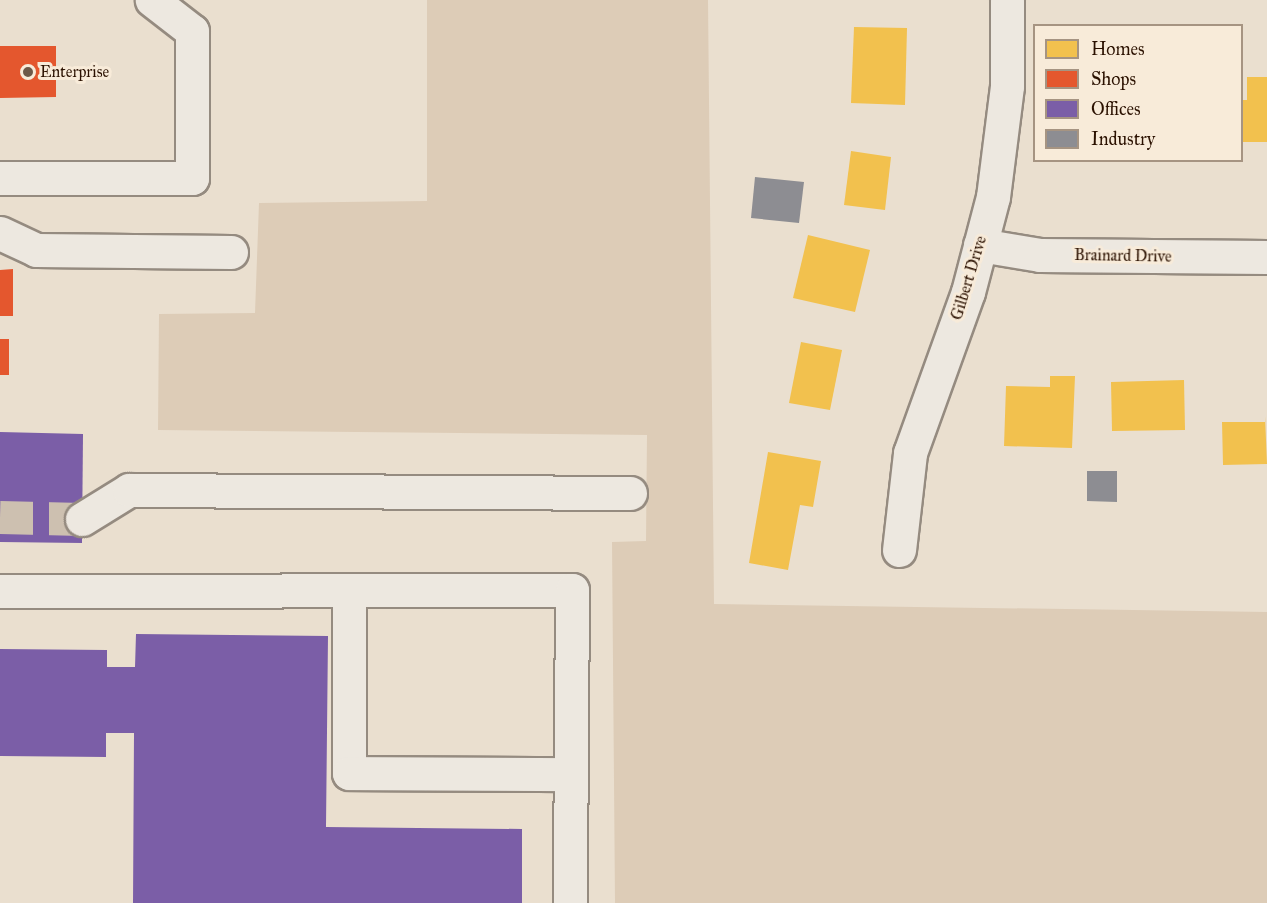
<!DOCTYPE html>
<style>
body{margin:0}
#map{position:relative;width:1267px;height:903px;overflow:hidden;background:#eadfcf;font-family:"IM FELL Great Primer",serif}
div>[style]{position:absolute}
.green>*{inset:0;background:#ddccb7}
.homes>*{inset:0;background:#f2c14e}
.shops>*{inset:0;background:#e4572e}
.offices>*{inset:0;background:#7b5ea7}
.industry>*{inset:0;background:#8d8d92}
.minor-tunnel>*{height:33px;margin-top:-16.5px;transform-origin:0;background:repeating-linear-gradient(90deg,#cdc0b0 0 33px,transparent 0 49px)}
.roads{filter:drop-shadow(2px 0 #958b80) drop-shadow(-2px 0 #958b80) drop-shadow(0 2px #958b80) drop-shadow(0 -2px #958b80)}
.minor>*{height:33px;margin:-16.5px;padding:0 16.5px;transform-origin:16.5px;border-radius:16.5px;background:#ede8e0}
.dots>*{width:16px;height:16px;translate:-50% -50%;box-sizing:border-box;border:3px solid #f8ebd9;border-radius:50%}
span{translate:-50% -50%;white-space:nowrap;text-align:center;line-height:1.15;-webkit-text-stroke:6px #f8ebd9;paint-order:stroke}
.poi-label{font-size:16px;color:#2b1100}
.left{translate:0 -50%;text-align:left}
.street-label{font-size:16px;color:#2b1100}
.legend{position:absolute;left:1033px;top:24px;width:210px;height:138px;box-sizing:border-box;background:#f8ebd9;border:2px solid #a69482;margin:0;padding:8px 10px;list-style:none;font-size:18px;color:#2b1100}
.legend li{display:flex;align-items:center;gap:12px;height:30px}
.legend b{width:30px;border:2px solid #a69482}
</style>
<div id="map">
<div class="green">
<div style="clip-path:polygon(427px 0,708px 0,714px 604px,1267px 612px,1267px 903px,615px 903px,612px 542px,646px 541px,647px 435px,158px 430px,159px 314px,255px 313px,259px 203px,427px 201px)"></div>
</div>
<div class="homes">
<div style="clip-path:polygon(854px 27px,907px 28px,905px 105px,851px 103px)"></div>
<div style="clip-path:polygon(1247px 77px,1267px 77px,1267px 142px,1242px 142px,1242px 100px,1247px 100px)"></div>
<div style="clip-path:polygon(851px 151px,891px 157px,885px 210px,844px 205px)"></div>
<div style="clip-path:polygon(808px 235px,870px 250px,855px 312px,793px 298px)"></div>
<div style="clip-path:polygon(801px 342px,842px 350px,830px 410px,789px 403px)"></div>
<div style="clip-path:polygon(1050px 376px,1075px 376px,1072px 448px,1004px 446px,1006px 386px,1050px 387px)"></div>
<div style="clip-path:polygon(1184px 380px,1185px 430px,1112px 431px,1111px 382px)"></div>
<div style="clip-path:polygon(1265px 416px,1267px 464px,1223px 465px,1222px 422px,1265px 422px)"></div>
<div style="clip-path:polygon(768px 452px,821px 461px,813px 507px,800px 505px,788px 570px,749px 563px)"></div>
</div>
<div class="shops">
<div style="clip-path:polygon(0 46px,56px 46px,56px 97px,0 98px)"></div>
<div style="clip-path:polygon(13px 269px,13px 316px,0 316px,0 270px)"></div>
<div style="clip-path:polygon(0 339px,9px 339px,9px 375px,0 375px)"></div>
</div>
<div class="offices">
<div style="clip-path:polygon(0 432px,83px 434px,82px 543px,0 542px)"></div>
<div style="clip-path:polygon(136px 634px,328px 636px,326px 827px,522px 829px,522px 903px,133px 903px,134px 733px,106px 733px,106px 757px,0 756px,0 649px,107px 650px,107px 667px,135px 667px)"></div>
</div>
<div class="industry">
<div style="clip-path:polygon(755px 177px,804px 182px,799px 223px,751px 218px)"></div>
<div style="clip-path:polygon(1087px 471px,1117px 471px,1117px 502px,1087px 501px)"></div>
</div>
<div class="minor-tunnel">
<div style="left:0;top:517px;width:82px;rotate:1.4deg"></div>
</div>
<div class="roads">
<div class="minor">
<div style="left:0;top:178px;width:192px"></div>
<div style="left:192px;top:178px;width:147px;rotate:-90deg"></div>
<div style="left:192px;top:31px;width:51px;rotate:-142.2deg"></div>
<div style="left:0;top:233px;width:40px;rotate:25deg"></div>
<div style="left:36px;top:250px;width:195px;rotate:0.6deg"></div>
<div style="left:980px;top:245px;width:61px;rotate:9.5deg"></div>
<div style="left:1040px;top:255px;width:227px;rotate:0.5deg"></div>
<div style="left:82px;top:519px;width:55px;rotate:-31.7deg"></div>
<div style="left:129px;top:490px;width:501px;rotate:0.34deg"></div>
<div style="left:899px;top:550px;width:98px;rotate:-83.5deg"></div>
<div style="left:910px;top:453px;width:171px;rotate:-70.2deg"></div>
<div style="left:968px;top:292px;width:98px;rotate:-75.3deg"></div>
<div style="left:993px;top:197px;width:112px;rotate:-82.8deg"></div>
<div style="left:1007px;top:86px;width:86px;rotate:-90deg"></div>
<div style="left:349px;top:590px;width:183px;rotate:90deg"></div>
<div style="left:349px;top:773px;width:222px;rotate:0.3deg"></div>
<div style="left:0;top:591px;width:572px;rotate:-0.1deg"></div>
<div style="left:572px;top:590px;width:313px;rotate:90.4deg"></div>
</div>
</div>
<div class="dots">
<div style="left:28px;top:72px;background:#6e5948"></div>
</div>
<div class="poi-label">
<span class="left" style="left:40px;top:72px">Enterprise</span>
</div>
<div class="street-label">
<span style="left:1123px;top:256px;rotate:1deg">Brainard Drive</span>
<span style="left:969px;top:278px;rotate:-73deg">Gilbert Drive</span>
</div>
<ul class="legend">
<li><b style="height:16px;background:#f2c14e"></b>Homes</li>
<li><b style="height:16px;background:#e4572e"></b>Shops</li>
<li><b style="height:16px;background:#7b5ea7"></b>Offices</li>
<li><b style="height:16px;background:#8d8d92"></b>Industry</li>
</ul>
</div>
